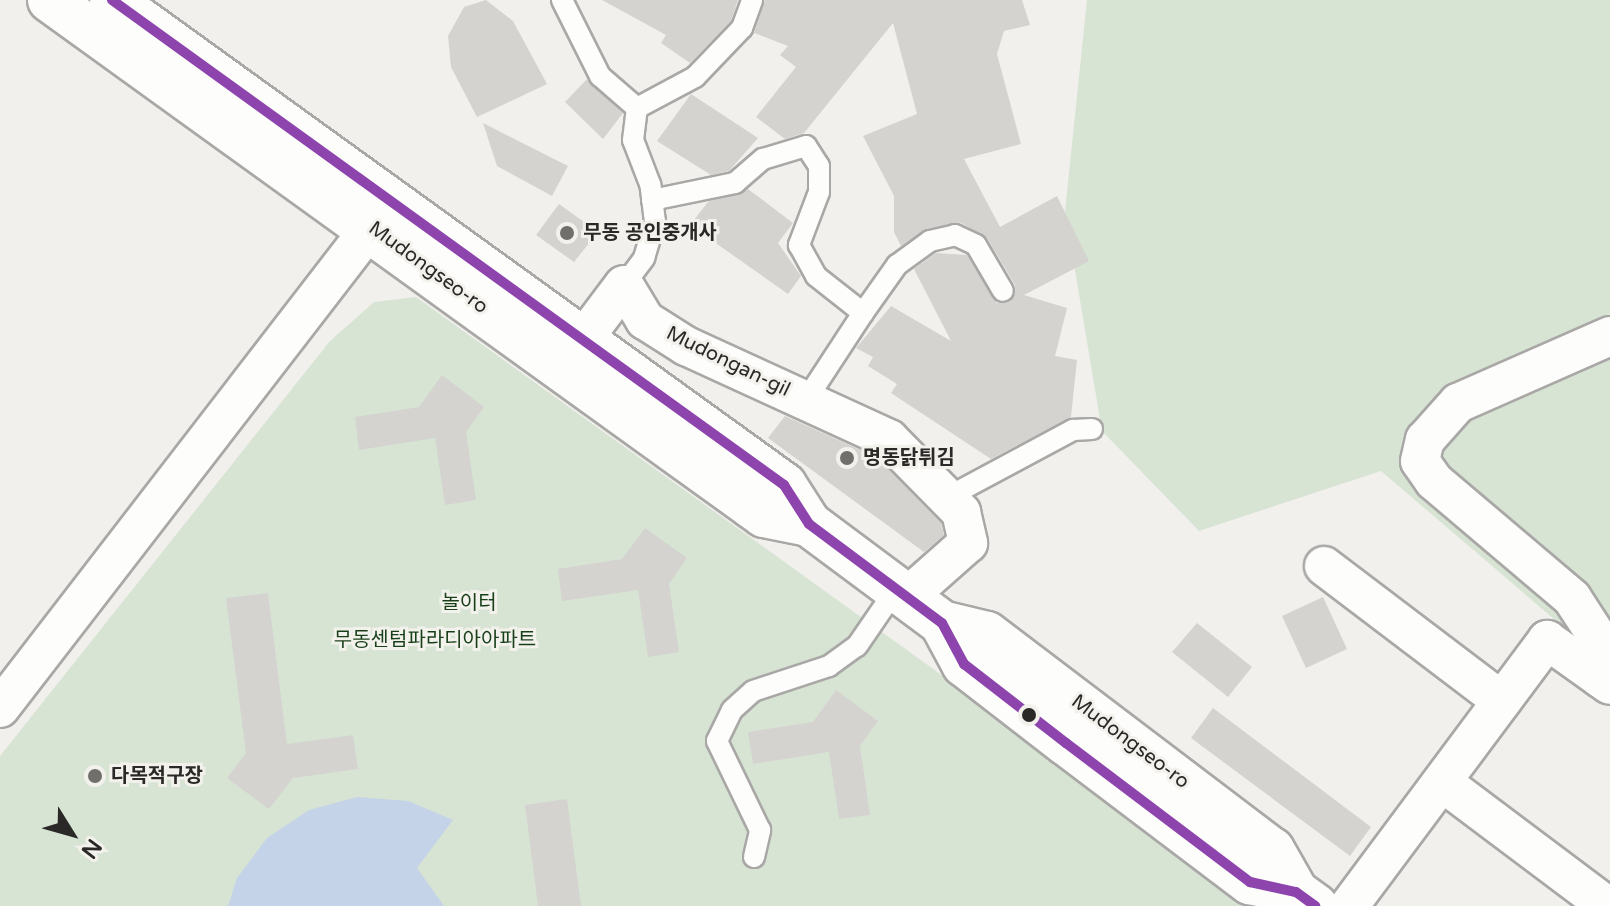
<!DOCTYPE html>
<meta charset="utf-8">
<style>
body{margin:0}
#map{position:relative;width:1610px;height:906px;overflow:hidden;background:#f2f0ed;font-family:"Varela Round","Noto Sans KR",sans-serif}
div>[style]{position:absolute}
.green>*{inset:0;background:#d7e4d4}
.water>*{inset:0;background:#c4d3e7}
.building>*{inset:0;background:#d4d3d0}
.roads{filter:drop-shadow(2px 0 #a9a8a6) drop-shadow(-2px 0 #a9a8a6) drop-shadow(0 2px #a9a8a6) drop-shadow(0 -2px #a9a8a6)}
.lane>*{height:20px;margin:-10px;padding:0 10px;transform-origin:10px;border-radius:10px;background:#fdfdfc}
.street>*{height:38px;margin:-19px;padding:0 19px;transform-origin:19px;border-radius:19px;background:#fdfdfc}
.secondary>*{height:44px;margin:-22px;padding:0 22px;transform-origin:22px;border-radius:22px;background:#fdfdfc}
.bus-1>*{height:10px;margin:-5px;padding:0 5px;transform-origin:5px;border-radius:5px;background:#8e44ad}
.dots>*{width:22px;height:22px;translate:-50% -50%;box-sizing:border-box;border:4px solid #f3f1ec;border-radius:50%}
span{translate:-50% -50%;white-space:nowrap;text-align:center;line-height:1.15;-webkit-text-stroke:6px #f3f1ec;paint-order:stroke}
.poi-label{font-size:20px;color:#2a2927;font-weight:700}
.left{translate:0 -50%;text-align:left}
.street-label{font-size:20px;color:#2a2927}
.park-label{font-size:20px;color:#173f19}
.north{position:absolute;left:32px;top:794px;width:80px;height:80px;-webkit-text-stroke:6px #f3f1ec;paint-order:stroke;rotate:127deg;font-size:22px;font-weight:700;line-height:32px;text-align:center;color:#2a2927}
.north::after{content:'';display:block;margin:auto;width:28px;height:36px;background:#2a2927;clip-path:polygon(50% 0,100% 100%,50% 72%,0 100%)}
</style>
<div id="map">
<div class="green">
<div style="clip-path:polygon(1087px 0,1610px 0,1610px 667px,1381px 471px,1199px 531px,1102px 431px,1065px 211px)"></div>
<div style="clip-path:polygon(416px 297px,1242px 891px,1261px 906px,0 906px,0 756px,330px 341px,374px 302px)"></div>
</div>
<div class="water">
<div style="clip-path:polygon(357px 797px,408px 801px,453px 820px,417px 868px,444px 906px,228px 906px,237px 878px,267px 838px,309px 810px)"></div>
</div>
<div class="building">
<div style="clip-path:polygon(486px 0,513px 21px,547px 84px,477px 117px,451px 67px,448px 36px,464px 7px)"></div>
<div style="clip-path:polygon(602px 0,738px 0,731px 21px,690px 63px,661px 43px,666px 35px)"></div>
<div style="clip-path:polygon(765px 0,1022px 0,1030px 25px,1004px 31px,997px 54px,1021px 144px,964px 159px,1000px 227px,1057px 196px,1089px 261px,1024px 295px,1067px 308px,1055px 356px,1077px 360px,1071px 417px,991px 459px,891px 393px,897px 384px,868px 366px,873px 357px,856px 348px,891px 306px,951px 341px,914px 269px,936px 253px,967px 255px,997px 303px,1010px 302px,1015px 285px,987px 238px,961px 223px,926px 229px,901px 246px,894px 232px,894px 196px,863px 136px,917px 114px,893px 23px,804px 133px,785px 139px,756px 117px,796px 67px,780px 55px,788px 46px,754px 33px)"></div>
<div style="clip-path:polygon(587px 79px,623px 113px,603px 139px,565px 102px)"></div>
<div style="clip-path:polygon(691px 94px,758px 138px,729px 171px,711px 175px,657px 141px)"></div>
<div style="clip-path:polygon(483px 123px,568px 166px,552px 196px,497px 166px)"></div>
<div style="clip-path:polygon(748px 189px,793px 223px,778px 243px,801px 276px,788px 294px,690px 225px,708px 202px)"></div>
<div style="clip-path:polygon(559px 204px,598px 232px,574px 262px,536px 235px)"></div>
<div style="clip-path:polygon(442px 375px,484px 407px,466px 432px,476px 500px,445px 505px,435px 438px,359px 450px,355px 417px,419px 407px)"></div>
<div style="clip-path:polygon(785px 416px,876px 457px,941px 523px,944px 535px,924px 552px,768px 438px)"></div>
<div style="clip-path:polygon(645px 528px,687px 558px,669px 584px,679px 652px,648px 657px,638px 590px,562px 601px,558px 569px,622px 559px)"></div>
<div style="clip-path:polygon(268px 593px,287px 744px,353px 735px,358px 769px,293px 778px,269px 809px,227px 778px,246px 753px,226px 598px)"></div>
<div style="clip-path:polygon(1323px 597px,1347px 649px,1306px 668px,1282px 616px)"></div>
<div style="clip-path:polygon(1197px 623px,1252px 667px,1228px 697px,1172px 652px)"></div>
<div style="clip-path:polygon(836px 690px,878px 721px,860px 746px,870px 815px,839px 819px,829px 752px,753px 764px,748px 732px,813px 722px)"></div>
<div style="clip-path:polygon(1213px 708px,1371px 827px,1350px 856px,1191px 738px)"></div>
<div style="clip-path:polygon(567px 799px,581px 906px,538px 906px,525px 805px)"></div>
</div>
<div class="roads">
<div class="lane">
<div style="left:562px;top:0;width:85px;rotate:63.4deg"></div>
<div style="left:600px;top:76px;width:49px;rotate:40.9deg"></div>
<div style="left:637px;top:108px;width:66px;rotate:-28.1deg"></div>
<div style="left:695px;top:77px;width:68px;rotate:-46.2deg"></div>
<div style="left:742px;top:28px;width:30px;rotate:-70deg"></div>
<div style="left:652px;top:200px;width:85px;rotate:-11.6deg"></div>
<div style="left:735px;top:183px;width:37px;rotate:-41deg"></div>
<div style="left:763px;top:159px;width:45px;rotate:-16.8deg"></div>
<div style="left:806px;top:146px;width:24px;rotate:57deg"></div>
<div style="left:819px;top:166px;width:26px;rotate:90deg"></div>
<div style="left:819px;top:192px;width:57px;rotate:110.7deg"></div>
<div style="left:799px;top:245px;width:35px;rotate:61deg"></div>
<div style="left:816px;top:276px;width:60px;rotate:38.2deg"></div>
<div style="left:863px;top:313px;width:104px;rotate:123.2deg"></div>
<div style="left:624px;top:285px;width:34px;rotate:-53deg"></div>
<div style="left:644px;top:258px;width:38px;rotate:-73deg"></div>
<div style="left:655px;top:222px;width:38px;rotate:-97deg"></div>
<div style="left:650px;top:184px;width:47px;rotate:-111.1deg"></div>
<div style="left:633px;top:140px;width:32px;rotate:-83deg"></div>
<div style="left:863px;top:313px;width:59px;rotate:-54.7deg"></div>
<div style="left:897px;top:265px;width:41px;rotate:-36deg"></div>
<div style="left:930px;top:241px;width:26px;rotate:-13deg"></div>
<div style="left:955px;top:235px;width:23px;rotate:25deg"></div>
<div style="left:976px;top:245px;width:53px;rotate:59.6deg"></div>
<div style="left:948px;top:497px;width:142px;rotate:-28.2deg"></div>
<div style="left:1073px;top:430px;width:19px;rotate:-3deg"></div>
<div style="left:754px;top:857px;width:28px;rotate:-77deg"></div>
<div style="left:760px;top:830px;width:99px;rotate:-115.8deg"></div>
<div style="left:717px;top:741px;width:34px;rotate:-64deg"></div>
<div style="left:732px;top:710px;width:28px;rotate:-42deg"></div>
<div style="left:753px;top:691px;width:80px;rotate:-18.2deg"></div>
<div style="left:829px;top:666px;width:34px;rotate:-36deg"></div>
<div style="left:857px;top:646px;width:69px;rotate:-55.6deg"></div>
</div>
<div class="street">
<div style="left:584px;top:338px;width:66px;rotate:-53deg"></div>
<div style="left:624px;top:285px;width:41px;rotate:59deg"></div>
<div style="left:645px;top:320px;width:49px;rotate:32.4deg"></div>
<div style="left:686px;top:346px;width:223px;rotate:24.6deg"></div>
<div style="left:889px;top:439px;width:103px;rotate:45.4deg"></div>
<div style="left:961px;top:512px;width:32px;rotate:77deg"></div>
<div style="left:968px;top:543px;width:81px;rotate:138.5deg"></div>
<div style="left:1324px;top:566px;width:223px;rotate:37.2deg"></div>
<div style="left:1600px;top:678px;width:43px;rotate:-95.3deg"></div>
<div style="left:1596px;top:635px;width:44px;rotate:-123deg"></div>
<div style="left:1572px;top:598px;width:181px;rotate:-139.7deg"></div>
<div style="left:1434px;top:481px;width:24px;rotate:-125deg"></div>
<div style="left:1420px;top:461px;width:22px;rotate:-77deg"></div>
<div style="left:1425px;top:440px;width:50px;rotate:-48.3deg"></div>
<div style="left:1458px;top:403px;width:166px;rotate:-23.8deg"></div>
<div style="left:0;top:708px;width:607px;rotate:-52.36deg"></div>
<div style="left:1442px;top:782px;width:206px;rotate:36.9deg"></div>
<div style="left:1349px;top:906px;width:332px;rotate:-53.3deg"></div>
<div style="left:1547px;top:640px;width:77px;rotate:35.5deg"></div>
</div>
<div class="secondary">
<div style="left:50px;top:0;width:880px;rotate:35.8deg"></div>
<div style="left:764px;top:515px;width:46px;rotate:11.3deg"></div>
<div style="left:112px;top:0;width:829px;rotate:35.82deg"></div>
<div style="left:784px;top:485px;width:46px;rotate:57.3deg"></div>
<div style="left:809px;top:524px;width:166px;rotate:36.7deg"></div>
<div style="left:942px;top:623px;width:47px;rotate:61.8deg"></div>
<div style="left:964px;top:664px;width:129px;rotate:37.8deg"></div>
<div style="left:1066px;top:743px;width:231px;rotate:37.1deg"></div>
<div style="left:1250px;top:882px;width:47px;rotate:12.3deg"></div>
<div style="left:1296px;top:892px;width:24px;rotate:36deg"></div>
<div style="left:942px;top:623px;width:46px;rotate:13.7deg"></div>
<div style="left:987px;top:634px;width:358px;rotate:37.2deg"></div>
<div style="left:1272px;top:850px;width:48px;rotate:60.3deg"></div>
</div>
</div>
<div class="bus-1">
<div style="left:112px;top:0;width:829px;rotate:35.82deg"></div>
<div style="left:784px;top:485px;width:46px;rotate:57.3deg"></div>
<div style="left:809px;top:524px;width:166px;rotate:36.7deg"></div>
<div style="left:942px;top:623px;width:47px;rotate:61.8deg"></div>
<div style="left:964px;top:664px;width:129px;rotate:37.8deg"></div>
<div style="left:1066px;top:743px;width:231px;rotate:37.1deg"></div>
<div style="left:1250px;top:882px;width:47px;rotate:12.3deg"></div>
<div style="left:1296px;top:892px;width:24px;rotate:36deg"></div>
</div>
<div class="dots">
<div style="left:567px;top:233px;background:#706f6c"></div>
<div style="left:847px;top:458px;background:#706f6c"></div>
<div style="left:1029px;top:715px;background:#2a2927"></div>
<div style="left:95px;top:776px;background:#706f6c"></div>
</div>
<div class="poi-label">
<span class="left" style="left:583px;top:233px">무동 공인중개사</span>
<span class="left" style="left:863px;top:458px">명동닭튀김</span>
<span class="left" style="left:111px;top:776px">다목적구장</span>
</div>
<div class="street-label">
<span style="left:428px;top:268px;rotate:36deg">Mudongseo-ro</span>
<span style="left:728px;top:362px;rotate:26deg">Mudongan-gil</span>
<span style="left:1130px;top:742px;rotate:37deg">Mudongseo-ro</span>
</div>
<div class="park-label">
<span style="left:469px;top:603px">놀이터</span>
<span style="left:435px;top:640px">무동센텀파라디아아파트</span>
</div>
<div class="north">N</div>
</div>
